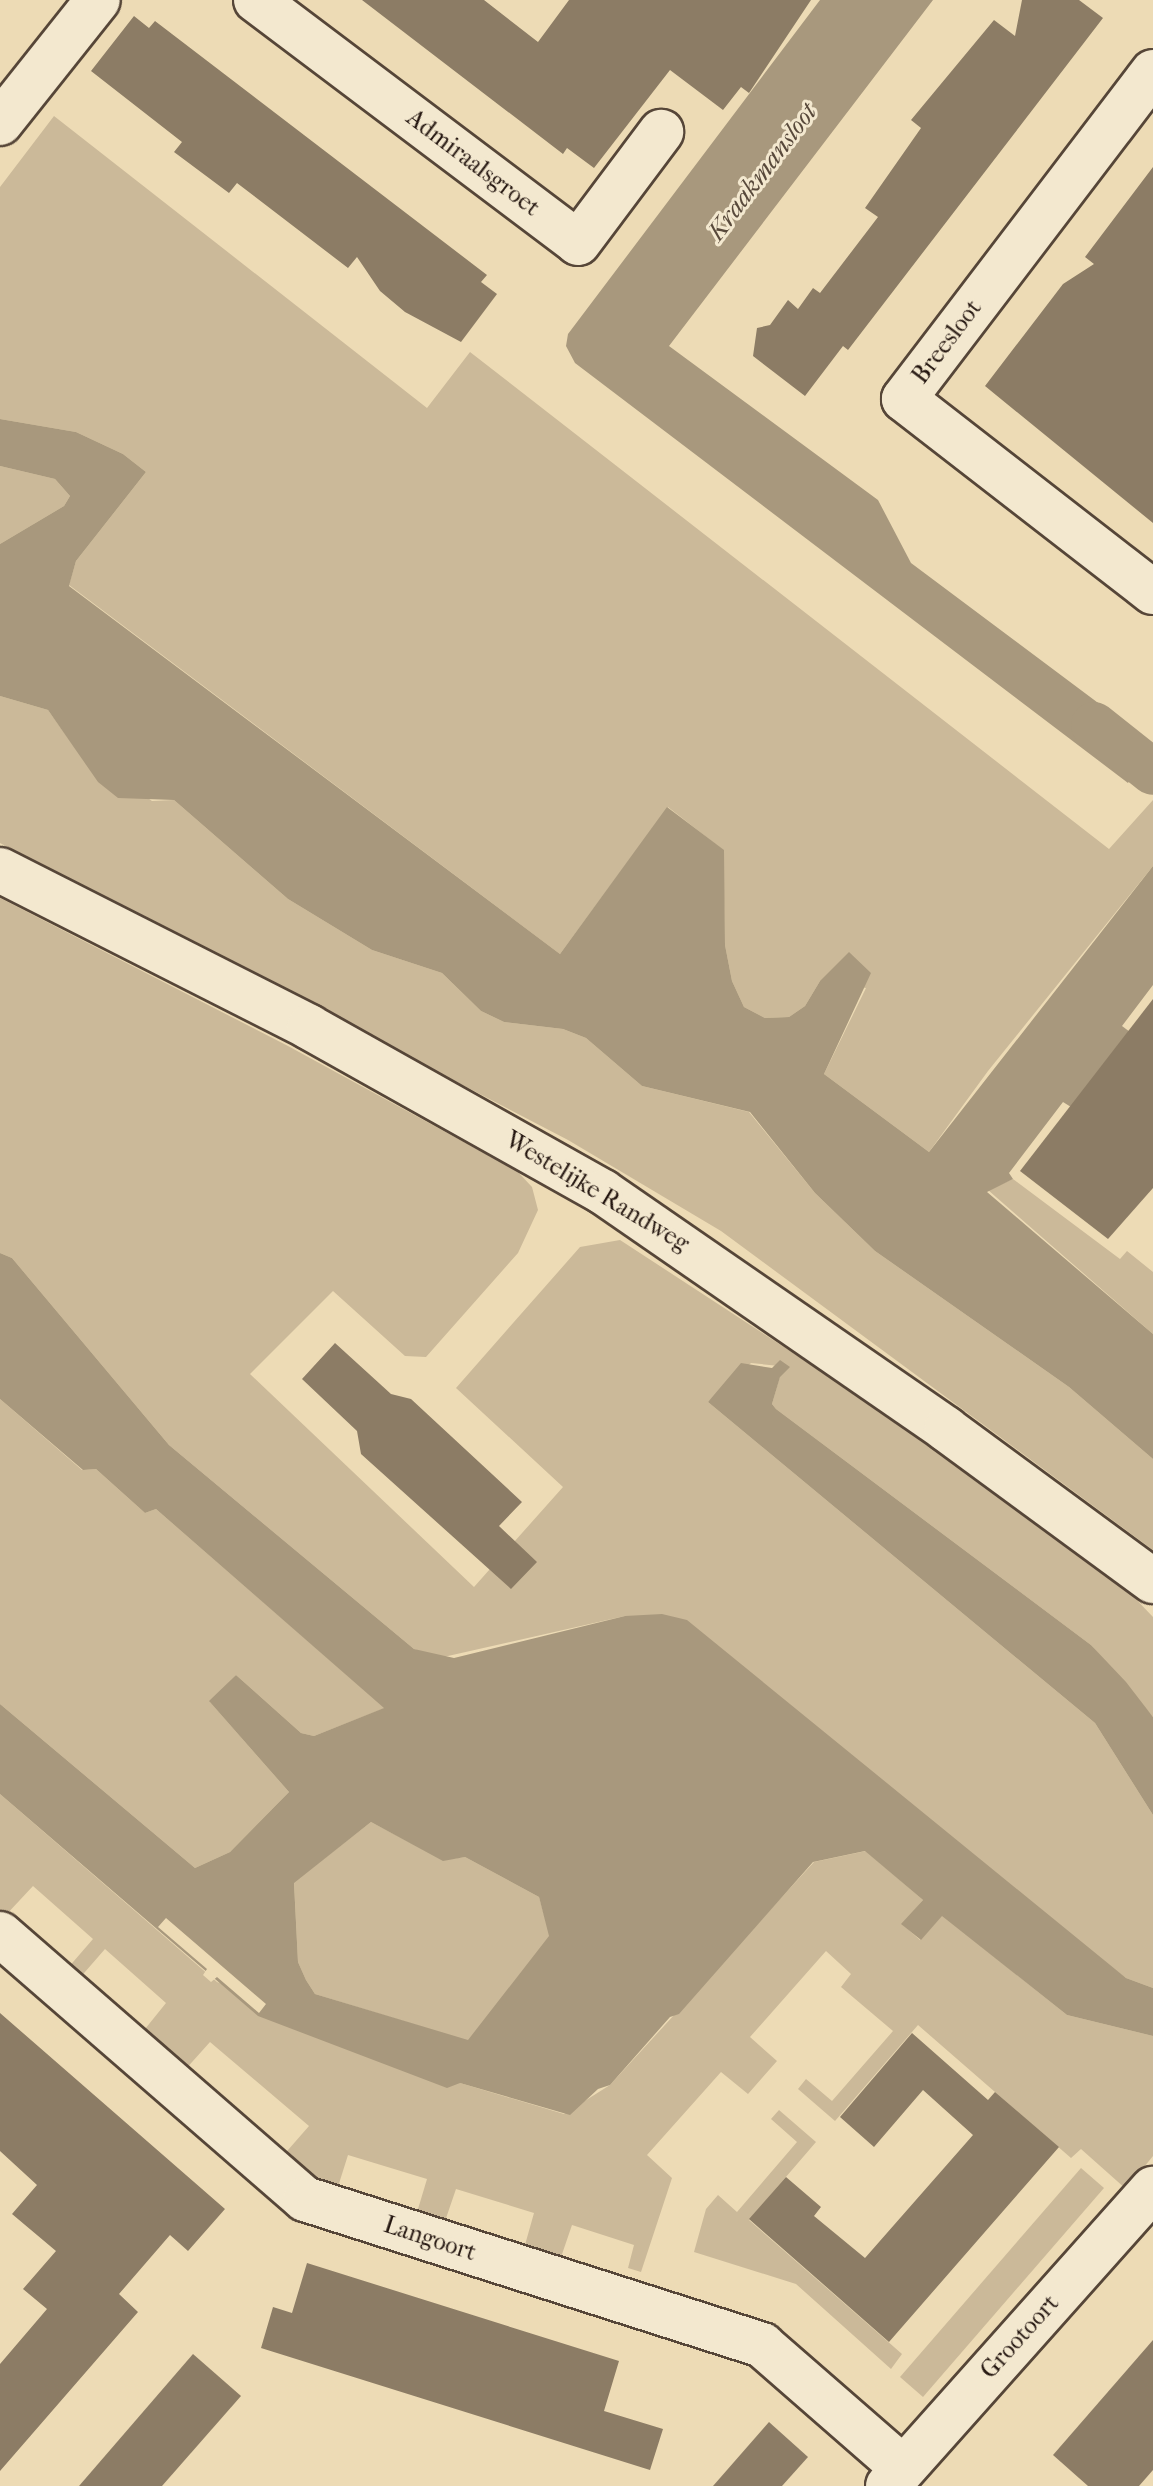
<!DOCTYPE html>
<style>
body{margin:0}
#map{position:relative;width:1153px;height:2486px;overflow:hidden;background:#eddbb5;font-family:"IM FELL French Canon",serif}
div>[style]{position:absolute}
.green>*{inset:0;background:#cbb999}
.water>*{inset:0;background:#a8987d}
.pier>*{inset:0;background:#eddbb5}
.canal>*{height:46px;margin:-23px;padding:0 23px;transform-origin:23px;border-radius:23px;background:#a8987d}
.building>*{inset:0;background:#8c7c65}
.roads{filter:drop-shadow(2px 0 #564638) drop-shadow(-2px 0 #564638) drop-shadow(0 2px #564638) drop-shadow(0 -2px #564638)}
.minor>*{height:44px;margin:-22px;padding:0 22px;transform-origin:22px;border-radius:22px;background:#f3e8cf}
.tertiary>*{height:44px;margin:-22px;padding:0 22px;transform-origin:22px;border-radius:22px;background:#f3e8cf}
span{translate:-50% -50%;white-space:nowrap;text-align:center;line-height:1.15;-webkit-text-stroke:6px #f3e8cf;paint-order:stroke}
.street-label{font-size:24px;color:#23150f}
.water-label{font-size:26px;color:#58493b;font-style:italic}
</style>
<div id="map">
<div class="green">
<div style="clip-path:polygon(54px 116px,427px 408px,470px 352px,1109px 849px,1153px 800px,1153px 866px,988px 1071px,929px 1152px,824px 1074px,866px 988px,820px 981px,805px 1006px,789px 1017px,765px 1018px,744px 1007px,732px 981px,725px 945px,723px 850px,668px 807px,560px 954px,69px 585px,76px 561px,146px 472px,123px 454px,76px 432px,0 419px,0 187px)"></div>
<div style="clip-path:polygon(0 466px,55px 479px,70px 496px,64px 506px,0 544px)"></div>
<div style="clip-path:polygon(0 696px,48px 710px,73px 745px,152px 801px,174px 800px,288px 899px,372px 950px,442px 973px,481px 1011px,504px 1022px,563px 1029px,586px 1038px,642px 1086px,749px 1112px,815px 1193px,875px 1251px,1069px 1387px,1153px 1459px,1153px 1550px,721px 1231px,568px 1140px,0 843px)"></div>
<div style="clip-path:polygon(0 898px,288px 1046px,517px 1171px,532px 1187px,538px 1210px,518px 1253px,426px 1357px,405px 1356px,333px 1291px,250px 1374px,474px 1587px,563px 1487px,456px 1388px,580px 1247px,620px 1240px,899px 1422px,1130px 1593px,1153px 1617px,1153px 1717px,1091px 1645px,776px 1409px,772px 1404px,780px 1376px,789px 1367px,751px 1363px,708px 1402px,1095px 1723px,1153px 1815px,1153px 1988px,1126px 1978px,625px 1616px,439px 1658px,414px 1649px,169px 1445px,12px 1258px,0 1253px)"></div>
<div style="clip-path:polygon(1013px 1179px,1120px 1259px,1127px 1251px,1153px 1272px,1153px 1334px,988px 1190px)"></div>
<div style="clip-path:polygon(0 1399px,82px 1470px,96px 1469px,145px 1513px,156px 1509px,385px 1708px,314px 1736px,301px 1733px,236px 1675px,210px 1702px,289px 1792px,230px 1852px,195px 1868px,0 1704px)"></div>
<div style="clip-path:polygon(0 1794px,217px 1982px,460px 2083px,564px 2114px,610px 2085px,814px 1862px,866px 1851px,923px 1900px,902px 1924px,920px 1940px,942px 1915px,1067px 2015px,1153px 2036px,1153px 2156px,1126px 2189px,1081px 2149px,1071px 2158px,918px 2025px,835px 2121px,798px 2089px,806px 2079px,832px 2101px,893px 2031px,841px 1987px,851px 1974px,826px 1951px,750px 2037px,777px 2061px,748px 2094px,721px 2072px,647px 2155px,672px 2178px,641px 2272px,628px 2268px,634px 2245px,572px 2225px,559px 2263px,523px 2252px,534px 2213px,456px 2189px,443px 2227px,415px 2219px,427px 2179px,348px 2155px,336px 2193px,281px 2158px,309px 2126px,210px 2042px,184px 2071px,141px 2034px,166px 2003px,105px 1949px,78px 1980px,67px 1969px,93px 1939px,33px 1886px,5px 1916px,0 1912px)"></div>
<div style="clip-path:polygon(371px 1822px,443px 1860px,465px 1857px,539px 1897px,550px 1936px,468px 2041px,315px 1994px,306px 1980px,298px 1962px,294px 1882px)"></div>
<div style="clip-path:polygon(779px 2110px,816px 2142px,749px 2220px,902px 2354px,891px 2369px,796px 2284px,694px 2252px,706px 2209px,718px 2195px,737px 2212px,797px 2142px,771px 2119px)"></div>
<div style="clip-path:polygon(1081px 2168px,1104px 2188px,923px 2397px,900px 2377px)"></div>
</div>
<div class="water">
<div style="clip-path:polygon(820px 0,933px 0,669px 346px,878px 500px,911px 563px,1153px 744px,1128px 783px,575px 363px,566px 346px,568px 334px)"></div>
<div style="clip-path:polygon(0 419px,76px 432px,123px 454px,146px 472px,76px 561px,69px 586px,560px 954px,667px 807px,724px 850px,725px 945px,732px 981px,744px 1007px,765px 1018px,789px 1017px,805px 1006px,820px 981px,849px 952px,871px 973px,824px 1074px,929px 1152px,1153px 866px,1153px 985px,1122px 1026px,1130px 1032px,1071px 1107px,1063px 1102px,1009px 1173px,1013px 1179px,987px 1192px,1153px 1334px,1153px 1459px,1069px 1387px,875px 1251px,815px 1193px,750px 1112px,642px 1086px,586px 1038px,563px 1029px,504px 1022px,481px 1011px,442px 973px,372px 950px,288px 899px,174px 800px,118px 798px,98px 782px,48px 710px,0 696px,0 544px,64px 506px,70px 496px,55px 479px,0 466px)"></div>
<div style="clip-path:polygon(evenodd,0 1253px,12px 1258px,169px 1445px,414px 1649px,454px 1658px,625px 1616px,662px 1614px,687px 1620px,1126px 1978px,1153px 1988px,1153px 2036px,1067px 2015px,942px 1916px,921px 1940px,901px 1924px,923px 1900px,865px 1851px,813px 1862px,679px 2014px,670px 2017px,610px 2085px,598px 2089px,570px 2115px,460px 2083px,447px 2088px,258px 2016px,0 1794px,0 1704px,195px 1868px,230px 1852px,289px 1792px,209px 1701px,236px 1675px,301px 1733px,314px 1736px,384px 1708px,156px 1509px,145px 1513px,96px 1469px,83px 1470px,0 1399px,0 1253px,371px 1822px,443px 1861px,465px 1857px,539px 1897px,549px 1936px,468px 2040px,315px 1994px,306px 1980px,298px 1962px,294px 1883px,371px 1822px)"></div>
<div style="clip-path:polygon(780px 1360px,790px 1367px,780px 1377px,772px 1404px,776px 1409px,1091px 1645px,1126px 1682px,1153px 1717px,1153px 1815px,1095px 1723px,708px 1402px,741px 1363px,772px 1368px)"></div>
</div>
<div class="pier">
<div style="clip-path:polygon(166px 1918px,266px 2004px,259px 2013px,217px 1977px,211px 1982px,203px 1975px,207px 1969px,158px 1927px)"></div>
</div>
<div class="canal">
<div style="left:1094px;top:725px;width:75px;rotate:38.5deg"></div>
</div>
<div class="building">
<div style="clip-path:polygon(362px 0,484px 0,538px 42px,569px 0,811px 0,749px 93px,741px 87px,723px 110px,670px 70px,594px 168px,567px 148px,563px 154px)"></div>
<div style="clip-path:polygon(1022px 0,1079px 0,1103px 18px,848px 350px,843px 346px,805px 396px,753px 356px,757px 328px,770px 325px,788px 300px,798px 309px,813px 288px,820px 293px,878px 217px,865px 208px,921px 128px,911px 120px,994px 20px,1015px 36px)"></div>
<div style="clip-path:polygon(134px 16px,149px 28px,155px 21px,487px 275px,481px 282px,497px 294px,461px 342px,405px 312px,380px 291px,357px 257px,348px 268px,237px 183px,229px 193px,174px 152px,182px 142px,91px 71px)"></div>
<div style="clip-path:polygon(1153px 167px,1153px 523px,985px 386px,1063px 284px,1094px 264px,1085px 257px)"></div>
<div style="clip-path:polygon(1153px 999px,1153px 1188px,1108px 1239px,1020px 1171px)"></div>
<div style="clip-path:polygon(335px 1343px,391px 1394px,411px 1399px,522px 1502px,499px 1526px,537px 1562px,511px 1589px,361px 1454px,357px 1431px,302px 1379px)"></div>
<div style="clip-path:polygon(0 2013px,225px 2209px,188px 2251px,170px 2235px,119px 2294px,138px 2312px,0 2471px,0 2364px,47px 2309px,23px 2289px,56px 2251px,12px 2214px,37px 2185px,0 2151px)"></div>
<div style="clip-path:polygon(912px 2033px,988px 2100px,995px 2092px,1059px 2147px,889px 2342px,749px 2219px,786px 2177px,821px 2207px,814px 2216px,865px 2258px,973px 2135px,923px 2090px,874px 2147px,840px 2117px)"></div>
<div style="clip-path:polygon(307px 2263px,619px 2361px,604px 2411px,663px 2429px,650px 2470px,261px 2348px,273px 2307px,292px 2313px)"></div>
<div style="clip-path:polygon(1153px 2340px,1153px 2470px,1139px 2486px,1088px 2486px,1053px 2455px)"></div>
<div style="clip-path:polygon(193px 2354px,241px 2396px,162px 2486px,79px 2486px)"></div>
<div style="clip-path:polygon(769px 2422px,808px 2457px,782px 2486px,713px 2486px)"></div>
</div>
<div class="roads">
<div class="minor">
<div style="left:256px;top:0;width:403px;rotate:37deg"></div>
<div style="left:578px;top:243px;width:139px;rotate:-53.2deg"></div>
<div style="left:1153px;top:72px;width:411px;rotate:127.3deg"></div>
<div style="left:904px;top:399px;width:315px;rotate:37.8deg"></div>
<div style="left:0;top:123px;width:157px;rotate:-51.5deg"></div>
<div style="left:0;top:1934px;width:404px;rotate:41deg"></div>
<div style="left:305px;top:2199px;width:480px;rotate:17.7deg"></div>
<div style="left:762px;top:2345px;width:187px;rotate:41.1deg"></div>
<div style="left:888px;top:2486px;width:398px;rotate:-48.3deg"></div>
</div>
<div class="tertiary">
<div style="left:0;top:870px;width:347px;rotate:26.9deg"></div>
<div style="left:309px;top:1027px;width:337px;rotate:29.3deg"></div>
<div style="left:603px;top:1192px;width:417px;rotate:34.6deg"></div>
<div style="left:946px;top:1429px;width:257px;rotate:36.3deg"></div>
</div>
</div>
<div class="street-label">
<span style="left:473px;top:163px;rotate:37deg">Admiraalsgroet</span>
<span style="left:947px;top:342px;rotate:-53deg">Breesloot</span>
<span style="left:597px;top:1192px;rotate:31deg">Westelijke Randweg</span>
<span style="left:430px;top:2239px;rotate:18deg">Langoort</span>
<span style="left:1020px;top:2337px;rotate:-48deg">Grootoort</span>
</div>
<div class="water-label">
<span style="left:762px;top:172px;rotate:-53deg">Kraakmansloot</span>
</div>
</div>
